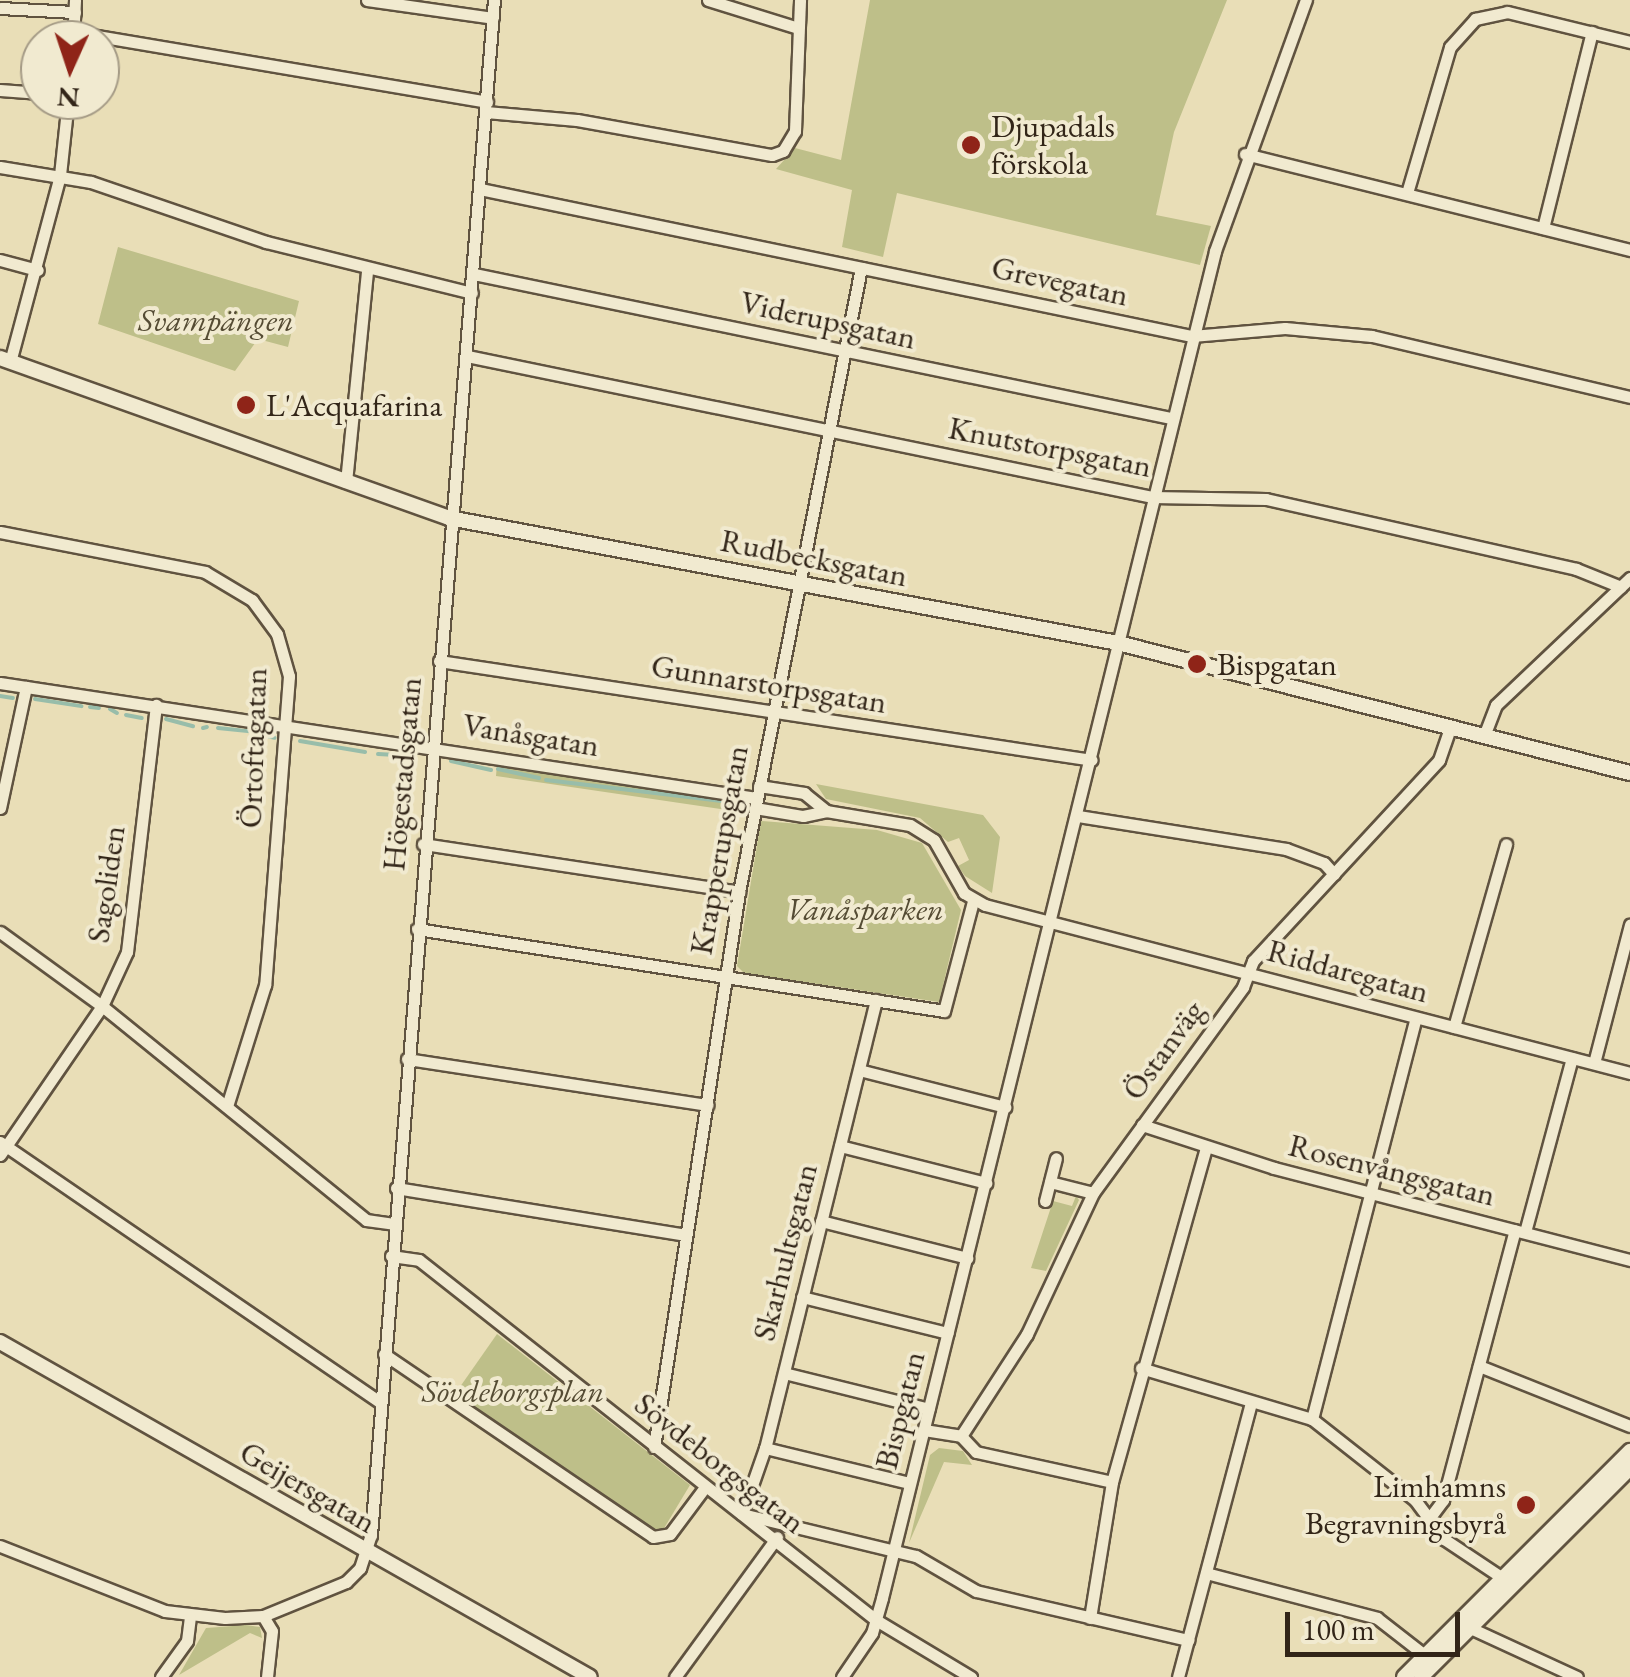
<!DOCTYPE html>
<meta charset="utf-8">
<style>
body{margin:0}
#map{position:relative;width:1630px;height:1677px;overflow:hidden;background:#e9deb7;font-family:"EB Garamond",serif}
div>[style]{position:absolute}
.green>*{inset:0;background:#bebf89}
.stream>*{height:4px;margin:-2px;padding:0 2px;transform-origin:2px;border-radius:2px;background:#98bdaa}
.roads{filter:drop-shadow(2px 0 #605340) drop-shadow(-2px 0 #605340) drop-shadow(0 2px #605340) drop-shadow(0 -2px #605340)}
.minor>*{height:11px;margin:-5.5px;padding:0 5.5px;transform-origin:5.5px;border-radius:5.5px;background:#f1ead0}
.tertiary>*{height:14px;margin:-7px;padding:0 7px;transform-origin:7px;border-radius:7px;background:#f1ead0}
.dots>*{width:28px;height:28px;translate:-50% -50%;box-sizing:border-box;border:5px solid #f1ead0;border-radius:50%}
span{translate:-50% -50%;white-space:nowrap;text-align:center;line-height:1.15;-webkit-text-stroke:8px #f1ead0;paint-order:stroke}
.poi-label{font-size:32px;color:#322518}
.left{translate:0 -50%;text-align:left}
.right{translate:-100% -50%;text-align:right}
.street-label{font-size:32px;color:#322518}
.park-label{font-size:32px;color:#554c34;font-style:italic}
.north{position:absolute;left:20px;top:20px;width:100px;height:100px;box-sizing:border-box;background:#f1ead0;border:2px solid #a59b86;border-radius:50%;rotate:183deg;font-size:28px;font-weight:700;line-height:40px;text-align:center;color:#322518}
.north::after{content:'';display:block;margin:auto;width:35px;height:45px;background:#8f2418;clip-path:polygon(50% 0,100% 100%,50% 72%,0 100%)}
.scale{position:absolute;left:1285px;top:1612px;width:175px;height:45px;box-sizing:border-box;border:5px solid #322518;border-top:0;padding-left:12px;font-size:30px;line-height:35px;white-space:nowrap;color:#322518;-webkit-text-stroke:8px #f1ead0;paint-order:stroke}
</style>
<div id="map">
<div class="green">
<div style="clip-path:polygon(870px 0,1227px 0,1174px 132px,1156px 215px,1211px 226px,1200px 265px,897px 193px,883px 257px,842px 247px,852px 190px,776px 169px,795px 148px,841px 160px)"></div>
<div style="clip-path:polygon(118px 247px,299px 301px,288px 347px,258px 339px,235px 371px,98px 324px)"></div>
<div style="clip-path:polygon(497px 764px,733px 800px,743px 806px,741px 812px,496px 776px)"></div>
<div style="clip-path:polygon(816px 784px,983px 815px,1000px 837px,992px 893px,965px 876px,958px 866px,969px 860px,959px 838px,948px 842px,920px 818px,826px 799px)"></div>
<div style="clip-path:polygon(761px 821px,877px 830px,922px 843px,961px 910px,939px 1002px,744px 973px,737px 966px)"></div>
<div style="clip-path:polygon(1076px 1196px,1079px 1200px,1046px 1271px,1031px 1268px,1053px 1201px,1072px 1206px)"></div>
<div style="clip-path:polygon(497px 1334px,690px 1485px,663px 1530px,653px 1531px,455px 1394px)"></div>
<div style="clip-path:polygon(939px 1448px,963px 1451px,972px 1465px,944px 1462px,909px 1543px,930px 1455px)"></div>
<div style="clip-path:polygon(246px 1625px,260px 1627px,262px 1638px,250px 1633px,179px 1675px,206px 1628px)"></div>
</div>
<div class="stream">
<div style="left:0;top:696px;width:13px;rotate:9deg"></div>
<div style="left:35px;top:699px;width:47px;rotate:8.7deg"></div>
<div style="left:90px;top:707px;width:9px;rotate:6deg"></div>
<div style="left:110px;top:709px;width:8px;rotate:30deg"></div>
<div style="left:126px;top:715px;width:16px;rotate:11deg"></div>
<div style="left:166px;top:719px;width:28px;rotate:15deg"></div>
<div style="left:203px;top:728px;width:4px;rotate:-14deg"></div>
<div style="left:218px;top:728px;width:30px;rotate:6deg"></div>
<div style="left:258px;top:734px;width:17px;rotate:13deg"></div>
<div style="left:300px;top:741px;width:66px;rotate:9.6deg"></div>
<div style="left:378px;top:754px;width:33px;rotate:3deg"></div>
<div style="left:451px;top:761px;width:41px;rotate:12.7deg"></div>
<div style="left:498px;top:769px;width:42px;rotate:12.4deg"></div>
<div style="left:546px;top:780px;width:194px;rotate:6.8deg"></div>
</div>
<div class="roads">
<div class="minor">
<div style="left:367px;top:0;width:127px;rotate:8.1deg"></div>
<div style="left:708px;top:0;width:91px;rotate:17.2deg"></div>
<div style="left:0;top:8px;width:75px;rotate:3.1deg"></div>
<div style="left:74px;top:32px;width:419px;rotate:9.6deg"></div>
<div style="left:73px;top:40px;width:40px;rotate:-87.1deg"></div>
<div style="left:0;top:90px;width:40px;rotate:4.3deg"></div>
<div style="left:486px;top:112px;width:91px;rotate:5deg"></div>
<div style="left:577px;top:120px;width:198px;rotate:10.2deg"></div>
<div style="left:772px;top:155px;width:12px;rotate:-20deg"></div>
<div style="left:783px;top:151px;width:23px;rotate:-59deg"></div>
<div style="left:795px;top:131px;width:131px;rotate:-87.8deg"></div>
<div style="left:1245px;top:154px;width:397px;rotate:14deg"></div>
<div style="left:0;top:167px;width:92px;rotate:9.4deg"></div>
<div style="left:91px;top:182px;width:185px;rotate:18.9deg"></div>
<div style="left:266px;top:242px;width:212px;rotate:13.9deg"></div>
<div style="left:480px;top:189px;width:727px;rotate:11.67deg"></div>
<div style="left:1192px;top:336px;width:93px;rotate:-4.9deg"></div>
<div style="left:1285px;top:328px;width:87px;rotate:5.3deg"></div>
<div style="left:1372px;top:336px;width:265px;rotate:13.3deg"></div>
<div style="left:1407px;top:193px;width:152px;rotate:-73.6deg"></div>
<div style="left:1450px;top:47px;width:38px;rotate:-48deg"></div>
<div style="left:1475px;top:19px;width:33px;rotate:-12deg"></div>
<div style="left:1507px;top:12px;width:127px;rotate:13.7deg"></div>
<div style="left:1543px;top:228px;width:202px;rotate:-76deg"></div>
<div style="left:0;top:260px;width:39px;rotate:15deg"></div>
<div style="left:474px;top:274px;width:712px;rotate:11.67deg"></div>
<div style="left:467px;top:356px;width:699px;rotate:11.63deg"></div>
<div style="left:1152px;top:497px;width:114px;rotate:1deg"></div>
<div style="left:1266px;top:499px;width:318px;rotate:12.7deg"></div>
<div style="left:1576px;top:569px;width:48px;rotate:21.8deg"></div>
<div style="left:10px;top:362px;width:194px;rotate:-75deg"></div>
<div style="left:60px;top:175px;width:75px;rotate:-83.9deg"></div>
<div style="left:346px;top:482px;width:213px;rotate:-84.3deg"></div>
<div style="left:0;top:532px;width:209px;rotate:11deg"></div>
<div style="left:205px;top:572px;width:55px;rotate:30.8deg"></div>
<div style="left:252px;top:600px;width:42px;rotate:53.7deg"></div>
<div style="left:277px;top:634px;width:44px;rotate:74.1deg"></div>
<div style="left:289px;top:676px;width:310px;rotate:94.4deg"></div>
<div style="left:265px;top:985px;width:127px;rotate:107.4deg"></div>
<div style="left:439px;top:661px;width:660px;rotate:8.62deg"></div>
<div style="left:0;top:683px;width:765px;rotate:8.65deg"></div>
<div style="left:1484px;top:736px;width:33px;rotate:-69deg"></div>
<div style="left:1496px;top:705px;width:185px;rotate:-43.5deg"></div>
<div style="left:759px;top:786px;width:46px;rotate:8.8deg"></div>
<div style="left:804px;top:793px;width:28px;rotate:39deg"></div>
<div style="left:0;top:808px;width:124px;rotate:-77.9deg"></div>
<div style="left:755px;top:808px;width:49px;rotate:9.5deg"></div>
<div style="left:803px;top:816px;width:24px;rotate:-12deg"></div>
<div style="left:826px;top:811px;width:85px;rotate:9.5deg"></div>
<div style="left:910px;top:825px;width:28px;rotate:32deg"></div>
<div style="left:934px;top:840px;width:61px;rotate:60.5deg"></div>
<div style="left:964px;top:893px;width:24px;rotate:30deg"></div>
<div style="left:985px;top:905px;width:667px;rotate:14.6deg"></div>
<div style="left:1078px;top:816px;width:211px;rotate:9deg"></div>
<div style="left:1286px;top:849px;width:40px;rotate:20.2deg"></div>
<div style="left:1324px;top:863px;width:15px;rotate:48deg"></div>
<div style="left:423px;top:844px;width:320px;rotate:8.6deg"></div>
<div style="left:417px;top:929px;width:533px;rotate:8.84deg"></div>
<div style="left:944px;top:1011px;width:114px;rotate:-75.2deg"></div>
<div style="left:0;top:932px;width:126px;rotate:36deg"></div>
<div style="left:102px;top:1006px;width:340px;rotate:39deg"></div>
<div style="left:366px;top:1220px;width:28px;rotate:8deg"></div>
<div style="left:876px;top:1000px;width:462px;rotate:103.9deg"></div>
<div style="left:765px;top:1448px;width:70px;rotate:109.2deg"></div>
<div style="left:742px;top:1514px;width:179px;rotate:13.6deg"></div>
<div style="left:916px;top:1556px;width:69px;rotate:30.3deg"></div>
<div style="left:976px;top:1591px;width:218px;rotate:13deg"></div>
<div style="left:1454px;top:1027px;width:190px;rotate:-74.1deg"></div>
<div style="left:407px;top:1059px;width:304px;rotate:8.7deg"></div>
<div style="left:1594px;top:1063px;width:143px;rotate:-75.4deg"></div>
<div style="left:859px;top:1070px;width:151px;rotate:14.2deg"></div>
<div style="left:1142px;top:1125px;width:139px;rotate:18deg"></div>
<div style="left:1274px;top:1168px;width:368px;rotate:14.5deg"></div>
<div style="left:0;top:1142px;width:460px;rotate:34.4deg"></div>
<div style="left:840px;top:1146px;width:151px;rotate:14.2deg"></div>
<div style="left:0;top:1155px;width:181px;rotate:-55.6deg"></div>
<div style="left:102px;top:1006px;width:60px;rotate:-65.2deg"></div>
<div style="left:127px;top:952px;width:249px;rotate:-83.3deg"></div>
<div style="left:1050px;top:1182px;width:44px;rotate:14.3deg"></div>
<div style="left:396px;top:1188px;width:294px;rotate:9.2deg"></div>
<div style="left:1045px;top:1201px;width:44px;rotate:-75.7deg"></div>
<div style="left:821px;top:1221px;width:151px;rotate:14.2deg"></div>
<div style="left:1525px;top:1232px;width:180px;rotate:-74.9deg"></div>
<div style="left:391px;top:1256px;width:28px;rotate:8deg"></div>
<div style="left:419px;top:1260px;width:582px;rotate:38.23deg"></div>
<div style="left:876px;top:1620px;width:111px;rotate:31deg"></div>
<div style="left:802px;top:1297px;width:150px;rotate:13.9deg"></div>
<div style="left:384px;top:1354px;width:325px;rotate:34.2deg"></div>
<div style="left:653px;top:1537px;width:17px;rotate:-10deg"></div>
<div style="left:670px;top:1534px;width:59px;rotate:-53.3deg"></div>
<div style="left:1479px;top:1366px;width:162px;rotate:21.7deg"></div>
<div style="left:1141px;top:1368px;width:178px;rotate:16.6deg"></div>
<div style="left:1312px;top:1419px;width:131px;rotate:38.2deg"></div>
<div style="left:1415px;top:1500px;width:49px;rotate:53.4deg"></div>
<div style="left:1444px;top:1539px;width:69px;rotate:33.7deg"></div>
<div style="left:784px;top:1373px;width:149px;rotate:13.9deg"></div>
<div style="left:1312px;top:1419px;width:414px;rotate:-75.5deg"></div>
<div style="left:924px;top:1430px;width:37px;rotate:9deg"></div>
<div style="left:961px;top:1436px;width:22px;rotate:47deg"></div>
<div style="left:976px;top:1452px;width:139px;rotate:12.4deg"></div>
<div style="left:961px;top:1436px;width:121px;rotate:-57.1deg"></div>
<div style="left:1027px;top:1334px;width:156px;rotate:-64.9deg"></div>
<div style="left:1093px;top:1193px;width:255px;rotate:-53.9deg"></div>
<div style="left:1243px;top:987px;width:28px;rotate:-69deg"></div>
<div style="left:1253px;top:961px;width:274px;rotate:-47.2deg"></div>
<div style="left:1439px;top:760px;width:34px;rotate:-71deg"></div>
<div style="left:654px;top:1447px;width:561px;rotate:-81.29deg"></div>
<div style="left:739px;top:892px;width:636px;rotate:-78.94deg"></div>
<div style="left:765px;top:1448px;width:149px;rotate:13.6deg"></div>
<div style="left:1428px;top:1520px;width:25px;rotate:-53deg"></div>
<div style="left:1443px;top:1500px;width:279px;rotate:-75.1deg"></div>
<div style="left:0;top:1546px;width:177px;rotate:21.5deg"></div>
<div style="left:165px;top:1611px;width:60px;rotate:6.7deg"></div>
<div style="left:225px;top:1618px;width:38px;rotate:-3deg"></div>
<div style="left:263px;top:1616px;width:90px;rotate:-22.3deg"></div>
<div style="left:346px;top:1582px;width:20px;rotate:-45deg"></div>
<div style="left:360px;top:1568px;width:35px;rotate:-72deg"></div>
<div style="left:371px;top:1535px;width:1540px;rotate:-85.42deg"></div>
<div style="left:1206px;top:1573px;width:177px;rotate:14.7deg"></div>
<div style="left:1377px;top:1618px;width:68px;rotate:37.9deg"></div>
<div style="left:263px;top:1616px;width:17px;rotate:59deg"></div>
<div style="left:272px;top:1631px;width:46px;rotate:96.2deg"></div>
<div style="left:1090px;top:1618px;width:138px;rotate:-80.8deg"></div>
<div style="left:1112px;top:1482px;width:348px;rotate:-74.3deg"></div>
<div style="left:1466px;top:1626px;width:122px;rotate:24.7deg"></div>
<div style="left:161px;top:1677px;width:44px;rotate:-54.2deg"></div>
<div style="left:187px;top:1641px;width:24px;rotate:-83deg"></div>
<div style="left:675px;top:1677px;width:173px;rotate:-53.9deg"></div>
<div style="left:842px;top:1677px;width:53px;rotate:-55.7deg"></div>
<div style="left:872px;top:1633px;width:36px;rotate:-74deg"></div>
<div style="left:882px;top:1598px;width:1388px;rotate:-76.11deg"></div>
<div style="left:1215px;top:251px;width:267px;rotate:-70.1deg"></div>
<div style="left:1178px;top:1677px;width:284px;rotate:-75.1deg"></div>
</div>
<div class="tertiary">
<div style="left:0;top:358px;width:477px;rotate:19.6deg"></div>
<div style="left:449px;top:518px;width:681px;rotate:10.58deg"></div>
<div style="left:1118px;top:643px;width:528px;rotate:14.25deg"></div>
<div style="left:0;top:1342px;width:678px;rotate:29.59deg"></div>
<div style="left:1404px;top:1677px;width:320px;rotate:-45deg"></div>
<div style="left:1421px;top:1677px;width:296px;rotate:-45deg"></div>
</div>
</div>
<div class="dots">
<div style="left:971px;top:145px;background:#8f2418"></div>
<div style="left:246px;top:405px;background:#8f2418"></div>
<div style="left:1197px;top:664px;background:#8f2418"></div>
<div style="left:1526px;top:1505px;background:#8f2418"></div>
</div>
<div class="poi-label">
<span class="left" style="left:991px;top:145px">Djupadals<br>förskola</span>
<span class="left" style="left:266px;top:405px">L'Acquafarina</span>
<span class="left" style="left:1217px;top:664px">Bispgatan</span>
<span class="right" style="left:1506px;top:1505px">Limhamns<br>Begravningsbyrå</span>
</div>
<div class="street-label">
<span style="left:1060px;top:281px;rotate:12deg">Grevegatan</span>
<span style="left:828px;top:320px;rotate:12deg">Viderupsgatan</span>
<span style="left:1050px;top:447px;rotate:11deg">Knutstorpsgatan</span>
<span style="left:814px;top:558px;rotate:11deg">Rudbecksgatan</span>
<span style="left:769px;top:684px;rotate:9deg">Gunnarstorpsgatan</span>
<span style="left:531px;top:735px;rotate:9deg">Vanåsgatan</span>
<span style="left:253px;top:748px;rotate:-88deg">Örtoftagatan</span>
<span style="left:402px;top:774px;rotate:-85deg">Högestadsgatan</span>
<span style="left:719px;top:850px;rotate:-80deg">Krapperupsgatan</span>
<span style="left:106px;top:884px;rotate:-82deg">Sagoliden</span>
<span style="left:1348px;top:971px;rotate:15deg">Riddaregatan</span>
<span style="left:1163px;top:1050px;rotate:-54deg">Östanväg</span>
<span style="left:1392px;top:1170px;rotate:14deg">Rosenvångsgatan</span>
<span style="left:785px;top:1252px;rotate:-76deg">Skarhultsgatan</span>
<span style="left:900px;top:1410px;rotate:-76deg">Bispgatan</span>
<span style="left:720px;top:1463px;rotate:38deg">Sövdeborgsgatan</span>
<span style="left:308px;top:1487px;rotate:30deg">Geijersgatan</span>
</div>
<div class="park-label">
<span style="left:216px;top:320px">Svampängen</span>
<span style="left:865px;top:909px">Vanåsparken</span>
<span style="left:513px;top:1391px">Sövdeborgsplan</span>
</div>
<div class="north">N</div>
<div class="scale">100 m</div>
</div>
